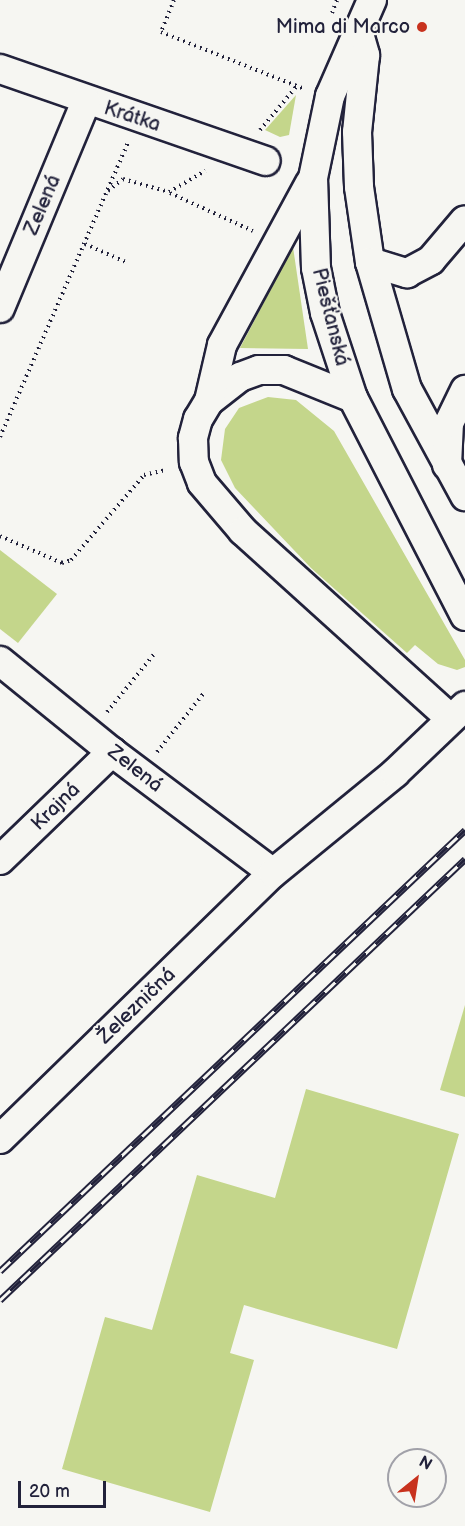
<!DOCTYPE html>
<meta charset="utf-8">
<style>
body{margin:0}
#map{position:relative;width:465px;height:1526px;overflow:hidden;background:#f6f6f2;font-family:"Balsamiq Sans",sans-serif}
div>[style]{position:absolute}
.green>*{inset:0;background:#c4d68b}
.path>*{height:4px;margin-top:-2px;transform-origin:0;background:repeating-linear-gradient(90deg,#22223b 0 1.5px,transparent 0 6px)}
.roads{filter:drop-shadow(2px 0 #22223b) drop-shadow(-2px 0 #22223b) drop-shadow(0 2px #22223b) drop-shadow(0 -2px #22223b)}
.street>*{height:28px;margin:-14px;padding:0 14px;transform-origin:14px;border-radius:14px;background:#f6f6f2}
.rail>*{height:7px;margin-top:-3.5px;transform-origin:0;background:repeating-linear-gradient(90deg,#f6f6f2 0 14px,#22223b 0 28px);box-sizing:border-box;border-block:2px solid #22223b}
.dots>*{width:16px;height:16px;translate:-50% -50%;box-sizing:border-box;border:3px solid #f6f6f2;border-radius:50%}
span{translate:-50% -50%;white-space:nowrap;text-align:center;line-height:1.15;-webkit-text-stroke:4.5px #f6f6f2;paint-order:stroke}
.poi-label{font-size:20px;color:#22223b}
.right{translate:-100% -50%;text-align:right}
.street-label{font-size:20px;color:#22223b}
.north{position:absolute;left:387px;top:1448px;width:60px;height:60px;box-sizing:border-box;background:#f6f6f2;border:2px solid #a1a1a9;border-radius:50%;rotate:30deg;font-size:16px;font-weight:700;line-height:24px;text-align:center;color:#22223b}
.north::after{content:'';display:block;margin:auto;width:21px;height:27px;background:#c8321e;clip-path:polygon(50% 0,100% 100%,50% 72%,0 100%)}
.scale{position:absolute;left:18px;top:1481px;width:88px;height:27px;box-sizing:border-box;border:3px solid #22223b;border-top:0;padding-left:8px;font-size:18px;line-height:21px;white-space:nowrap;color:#22223b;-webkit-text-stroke:4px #f6f6f2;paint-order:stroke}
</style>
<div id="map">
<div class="green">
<div style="clip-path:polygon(296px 95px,289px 135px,280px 137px,265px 130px)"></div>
<div style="clip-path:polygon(293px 247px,308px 349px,240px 348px)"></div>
<div style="clip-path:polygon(268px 397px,296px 400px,334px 431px,465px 660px,465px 667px,457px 670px,438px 664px,415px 645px,407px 653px,311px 568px,235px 488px,221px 460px,225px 429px,239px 408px)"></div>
<div style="clip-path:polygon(0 550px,57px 594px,18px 643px,0 629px)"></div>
<div style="clip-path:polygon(465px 1005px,465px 1097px,440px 1090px)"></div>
<div style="clip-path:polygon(306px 1089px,459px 1134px,397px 1349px,244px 1305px,230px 1353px,254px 1360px,210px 1512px,62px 1469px,105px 1317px,152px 1330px,197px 1175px,275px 1198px)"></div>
</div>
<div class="path">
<div style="left:174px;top:0;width:35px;rotate:112deg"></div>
<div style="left:161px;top:32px;width:154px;rotate:21.7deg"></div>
<div style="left:332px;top:13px;width:14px;rotate:-69deg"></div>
<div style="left:260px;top:130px;width:56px;rotate:-50.1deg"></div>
<div style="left:108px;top:191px;width:19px;rotate:-39deg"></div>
<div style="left:123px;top:179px;width:48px;rotate:15.8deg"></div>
<div style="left:169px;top:192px;width:42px;rotate:-30.3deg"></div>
<div style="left:170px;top:193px;width:91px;rotate:24.6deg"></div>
<div style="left:85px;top:244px;width:47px;rotate:23.8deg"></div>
<div style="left:0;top:437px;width:321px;rotate:-66.5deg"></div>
<div style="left:0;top:536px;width:68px;rotate:23.5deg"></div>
<div style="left:62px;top:563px;width:9px;rotate:-18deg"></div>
<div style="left:71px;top:560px;width:112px;rotate:-49.3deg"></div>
<div style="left:144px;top:475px;width:23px;rotate:-13deg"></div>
<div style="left:107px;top:712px;width:76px;rotate:-50.9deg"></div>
<div style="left:157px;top:752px;width:75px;rotate:-51.5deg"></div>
</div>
<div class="roads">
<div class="street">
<div style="left:372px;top:0;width:105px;rotate:113.6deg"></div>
<div style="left:330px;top:96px;width:84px;rotate:101.7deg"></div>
<div style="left:313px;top:178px;width:90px;rotate:88.1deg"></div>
<div style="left:316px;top:268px;width:46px;rotate:78.7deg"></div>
<div style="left:325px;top:313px;width:89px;rotate:71.8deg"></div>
<div style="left:353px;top:398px;width:245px;rotate:62.8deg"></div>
<div style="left:360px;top:37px;width:19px;rotate:74deg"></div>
<div style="left:365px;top:55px;width:77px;rotate:95.9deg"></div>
<div style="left:357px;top:132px;width:55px;rotate:87.9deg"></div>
<div style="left:359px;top:187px;width:76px;rotate:81.7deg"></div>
<div style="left:370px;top:262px;width:132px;rotate:73.8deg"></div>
<div style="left:407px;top:389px;width:122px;rotate:61.5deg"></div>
<div style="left:0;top:69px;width:281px;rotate:19.1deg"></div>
<div style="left:370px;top:262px;width:39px;rotate:17deg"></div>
<div style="left:407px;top:273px;width:27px;rotate:-28deg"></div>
<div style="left:431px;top:260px;width:52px;rotate:-49.6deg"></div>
<div style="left:0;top:308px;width:224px;rotate:-67.4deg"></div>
<div style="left:353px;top:398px;width:74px;rotate:-157.9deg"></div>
<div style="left:284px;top:370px;width:25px;rotate:180deg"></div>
<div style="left:259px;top:370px;width:20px;rotate:160deg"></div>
<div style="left:240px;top:377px;width:39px;rotate:142deg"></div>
<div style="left:209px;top:401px;width:21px;rotate:121deg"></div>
<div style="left:198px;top:419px;width:20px;rotate:105deg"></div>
<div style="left:193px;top:438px;width:24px;rotate:88deg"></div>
<div style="left:194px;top:462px;width:22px;rotate:69deg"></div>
<div style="left:202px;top:483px;width:63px;rotate:49.5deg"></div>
<div style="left:243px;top:531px;width:278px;rotate:42.1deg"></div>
<div style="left:209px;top:401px;width:57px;rotate:-76.9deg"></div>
<div style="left:222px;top:345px;width:184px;rotate:-61.5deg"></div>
<div style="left:447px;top:465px;width:42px;rotate:-87.3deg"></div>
<div style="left:449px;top:423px;width:37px;rotate:-64deg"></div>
<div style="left:0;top:661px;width:144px;rotate:39.1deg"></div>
<div style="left:112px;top:752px;width:201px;rotate:36.9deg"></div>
<div style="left:0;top:860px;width:156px;rotate:-44deg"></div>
<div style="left:0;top:1139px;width:381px;rotate:-44.3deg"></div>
<div style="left:273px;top:873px;width:158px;rotate:-39.3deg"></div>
<div style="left:395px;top:773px;width:97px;rotate:-43.7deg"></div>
</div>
</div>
<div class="rail">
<div style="left:0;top:1271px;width:641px;rotate:-43.48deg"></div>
<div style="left:0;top:1300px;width:641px;rotate:-43.48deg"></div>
</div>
<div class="dots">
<div style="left:422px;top:27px;background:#c8321e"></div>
</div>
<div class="poi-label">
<span class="right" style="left:410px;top:27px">Mima di Marco</span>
</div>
<div class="street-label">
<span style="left:132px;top:117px;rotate:18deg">Krátka</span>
<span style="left:43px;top:205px;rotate:-67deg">Zelená</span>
<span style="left:330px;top:317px;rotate:76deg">Piešťanská</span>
<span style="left:135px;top:769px;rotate:38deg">Zelená</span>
<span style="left:56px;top:807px;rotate:-44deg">Krajná</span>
<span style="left:137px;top:1006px;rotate:-44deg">Železničná</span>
</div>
<div class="north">N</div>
<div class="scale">20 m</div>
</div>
